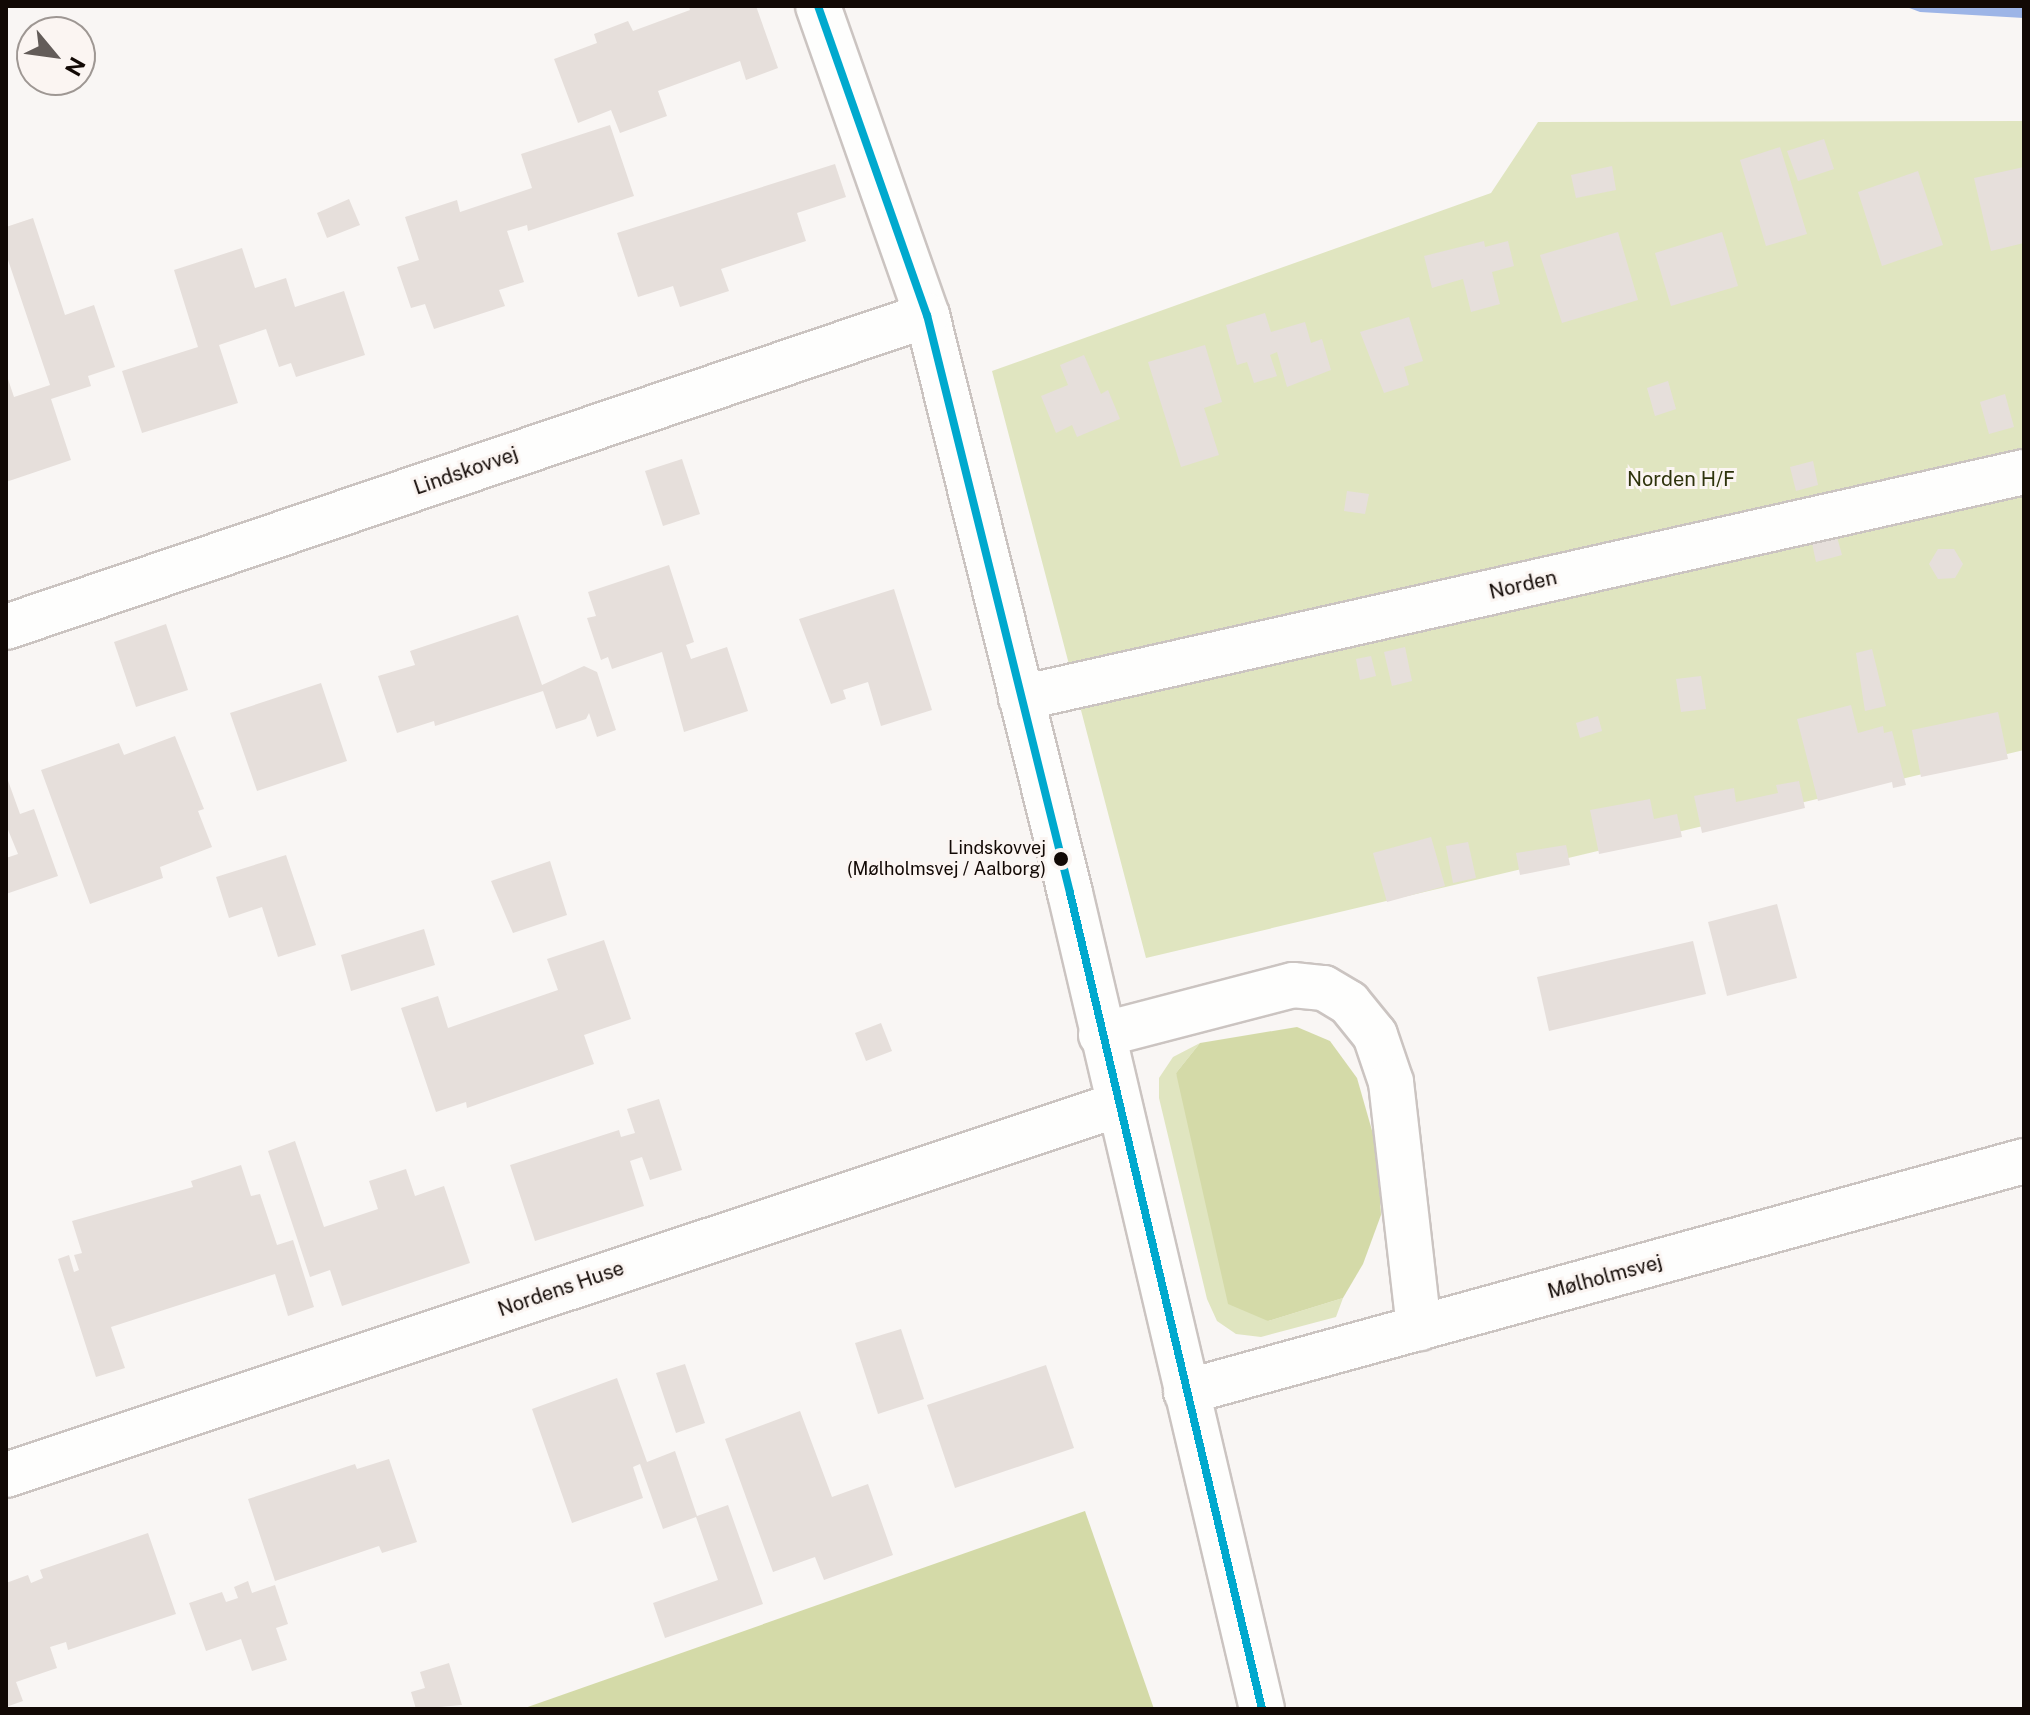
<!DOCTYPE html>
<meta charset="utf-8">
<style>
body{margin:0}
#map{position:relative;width:2030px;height:1715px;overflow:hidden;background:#f9f6f4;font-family:"Public Sans",sans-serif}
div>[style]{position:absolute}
.green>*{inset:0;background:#e0e5c0}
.forest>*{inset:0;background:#d4daa8}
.water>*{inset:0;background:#9db5e7}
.building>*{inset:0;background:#e6dfdb}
.roads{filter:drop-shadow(2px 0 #cbc4c1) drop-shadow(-2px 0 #cbc4c1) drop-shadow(0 2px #cbc4c1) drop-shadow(0 -2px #cbc4c1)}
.minor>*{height:44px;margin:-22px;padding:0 22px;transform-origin:22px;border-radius:22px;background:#fefefd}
.bus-1>*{height:8px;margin:-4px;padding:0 4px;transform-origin:4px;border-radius:4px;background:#00a9ce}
.dots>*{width:22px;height:22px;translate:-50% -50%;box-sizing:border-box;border:4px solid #fbf5f2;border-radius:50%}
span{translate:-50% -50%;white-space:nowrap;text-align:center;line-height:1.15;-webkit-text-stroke:6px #fbf5f2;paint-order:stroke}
.bus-label{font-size:18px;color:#120905}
.right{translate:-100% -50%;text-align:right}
.street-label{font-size:20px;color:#120905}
.park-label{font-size:20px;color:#2e330c}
.frame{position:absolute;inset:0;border:8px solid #120905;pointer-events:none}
.north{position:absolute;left:16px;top:16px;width:80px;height:80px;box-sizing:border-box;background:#fbf5f2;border:2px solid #9e9793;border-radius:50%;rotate:119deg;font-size:22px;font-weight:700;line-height:32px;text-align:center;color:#120905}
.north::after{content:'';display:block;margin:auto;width:28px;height:36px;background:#635c59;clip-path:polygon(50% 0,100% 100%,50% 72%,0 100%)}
</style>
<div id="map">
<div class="green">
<div style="clip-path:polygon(2024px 121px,2024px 750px,1146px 958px,992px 371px,1491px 193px,1538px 122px)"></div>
<div style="clip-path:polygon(1200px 1043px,1176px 1073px,1268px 1321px,1343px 1298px,1336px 1317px,1261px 1337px,1236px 1334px,1217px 1321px,1207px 1299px,1159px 1098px,1159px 1078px,1173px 1057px)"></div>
</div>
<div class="forest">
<div style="clip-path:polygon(1297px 1027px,1330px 1041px,1357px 1078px,1377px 1148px,1381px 1215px,1363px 1264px,1343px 1298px,1268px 1321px,1228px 1304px,1176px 1073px,1200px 1043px)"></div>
<div style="clip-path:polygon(1085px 1511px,1154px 1709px,522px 1709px)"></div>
</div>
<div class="water">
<div style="clip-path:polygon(1904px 6px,2024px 6px,2024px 18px,1920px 12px)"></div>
</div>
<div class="building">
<div style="clip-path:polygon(689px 6px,756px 6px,778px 68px,746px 80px,740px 61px,658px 91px,667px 116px,620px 133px,611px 110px,578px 123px,554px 59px,597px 43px,594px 34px,628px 21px,633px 31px,690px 10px)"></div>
<div style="clip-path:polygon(610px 125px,634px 196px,528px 231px,527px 225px,507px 231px,524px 282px,499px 290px,505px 306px,434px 329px,425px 304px,411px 308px,397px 267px,419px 260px,405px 217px,457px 200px,460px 212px,532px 188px,521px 154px)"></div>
<div style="clip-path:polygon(1824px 139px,1834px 169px,1798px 181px,1787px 151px)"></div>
<div style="clip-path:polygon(1780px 147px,1807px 234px,1766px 246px,1740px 160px)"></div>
<div style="clip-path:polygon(835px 164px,846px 197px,797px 213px,806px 241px,721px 269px,729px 291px,680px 307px,673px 286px,638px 297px,617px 233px)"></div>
<div style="clip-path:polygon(1612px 166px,1616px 190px,1576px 198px,1571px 175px)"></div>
<div style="clip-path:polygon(2024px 167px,2024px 243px,1991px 251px,1974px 178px)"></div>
<div style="clip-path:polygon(1918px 171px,1943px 245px,1882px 266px,1858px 192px)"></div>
<div style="clip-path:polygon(349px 199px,360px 225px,327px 238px,317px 213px)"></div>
<div style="clip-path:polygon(33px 218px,65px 315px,94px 305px,115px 367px,88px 376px,91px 386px,51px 399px,71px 460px,6px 482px,6px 373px,14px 397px,50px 385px,6px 254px,6px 227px)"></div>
<div style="clip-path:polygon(1618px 232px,1638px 300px,1562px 323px,1540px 255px)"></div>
<div style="clip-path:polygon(1722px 232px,1738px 286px,1671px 306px,1655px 253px)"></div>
<div style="clip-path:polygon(1484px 241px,1485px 247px,1508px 241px,1514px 266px,1492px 272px,1500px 304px,1471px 312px,1463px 279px,1432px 288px,1424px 256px)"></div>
<div style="clip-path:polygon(242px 248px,255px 288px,286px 278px,295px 307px,344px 291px,365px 355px,296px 377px,291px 363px,279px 367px,266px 329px,219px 345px,238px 403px,142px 433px,122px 371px,198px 347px,174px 270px)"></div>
<div style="clip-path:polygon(1265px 313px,1271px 332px,1305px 322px,1311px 343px,1322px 339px,1331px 370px,1287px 387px,1277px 352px,1270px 355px,1277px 376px,1254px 383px,1247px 362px,1237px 365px,1226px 325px)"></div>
<div style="clip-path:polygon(1409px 317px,1423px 361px,1404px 367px,1409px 385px,1384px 393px,1360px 332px)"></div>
<div style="clip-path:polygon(1205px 345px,1222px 402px,1204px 408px,1219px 455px,1181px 467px,1148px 362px)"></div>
<div style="clip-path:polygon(1084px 355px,1101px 394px,1108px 390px,1120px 419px,1077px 437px,1072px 425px,1056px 433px,1041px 396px,1068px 385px,1060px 365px)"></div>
<div style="clip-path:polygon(1668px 381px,1676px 409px,1655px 416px,1647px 388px)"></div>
<div style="clip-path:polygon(2005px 394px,2014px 427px,1989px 434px,1980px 402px)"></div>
<div style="clip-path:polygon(682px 459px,700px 514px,663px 526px,645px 471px)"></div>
<div style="clip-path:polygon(1813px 461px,1818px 485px,1796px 491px,1790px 467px)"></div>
<div style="clip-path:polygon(1347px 491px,1369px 494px,1365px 514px,1344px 511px)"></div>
<div style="clip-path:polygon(1837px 537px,1842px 555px,1816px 562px,1812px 543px)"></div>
<div style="clip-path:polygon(1938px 549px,1954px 549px,1963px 564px,1955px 578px,1938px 579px,1929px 564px)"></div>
<div style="clip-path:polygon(669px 565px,694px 642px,686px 645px,691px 659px,727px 647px,748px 711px,684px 732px,662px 652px,612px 669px,608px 657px,601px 660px,587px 618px,596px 616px,588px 592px)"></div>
<div style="clip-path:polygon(894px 589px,932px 710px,881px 726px,868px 682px,843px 690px,846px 699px,831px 704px,799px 619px)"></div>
<div style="clip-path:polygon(518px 615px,542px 685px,584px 666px,597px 672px,616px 730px,597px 737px,589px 713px,586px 719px,556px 729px,543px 691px,435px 726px,434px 721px,397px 733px,378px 676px,415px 665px,410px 651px)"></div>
<div style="clip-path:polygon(166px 624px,188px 690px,136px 707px,114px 642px)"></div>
<div style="clip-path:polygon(1405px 647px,1412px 681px,1392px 686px,1384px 652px)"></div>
<div style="clip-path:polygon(1872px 649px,1886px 706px,1865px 711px,1856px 653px)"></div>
<div style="clip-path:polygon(1371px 656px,1376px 676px,1360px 680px,1356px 659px)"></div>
<div style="clip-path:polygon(1701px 676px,1706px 709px,1681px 712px,1676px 679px)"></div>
<div style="clip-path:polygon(321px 683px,347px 761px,257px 791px,230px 713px)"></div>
<div style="clip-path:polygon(1851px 705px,1858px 733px,1883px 726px,1884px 733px,1892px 731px,1906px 785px,1893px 788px,1892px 782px,1818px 801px,1797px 719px)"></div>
<div style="clip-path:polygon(1998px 712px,2008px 759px,1921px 777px,1912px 730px)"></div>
<div style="clip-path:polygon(1598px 716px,1602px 731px,1580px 738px,1576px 723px)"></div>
<div style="clip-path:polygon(175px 736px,204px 809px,198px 811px,212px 847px,160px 867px,163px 878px,90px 904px,41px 770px,119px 743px,124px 755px)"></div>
<div style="clip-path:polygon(6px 775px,20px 814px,34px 809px,58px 876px,6px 894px,6px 858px,18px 854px,6px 825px)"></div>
<div style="clip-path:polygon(1799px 781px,1805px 808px,1702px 833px,1694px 796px,1734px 788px,1736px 802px,1778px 793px,1776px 785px)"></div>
<div style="clip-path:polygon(1650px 799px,1654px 819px,1677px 814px,1682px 837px,1599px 854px,1590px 810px)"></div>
<div style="clip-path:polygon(1431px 837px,1445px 886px,1387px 902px,1373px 853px)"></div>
<div style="clip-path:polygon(1468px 842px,1476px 878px,1453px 883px,1446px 846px)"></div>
<div style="clip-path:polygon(1566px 845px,1570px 865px,1520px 875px,1516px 853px)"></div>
<div style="clip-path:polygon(286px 855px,316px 945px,278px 957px,262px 907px,229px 918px,216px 877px)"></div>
<div style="clip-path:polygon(550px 861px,567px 915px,513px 933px,491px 881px)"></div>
<div style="clip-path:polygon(1777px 904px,1797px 978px,1727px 996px,1708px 922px)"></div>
<div style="clip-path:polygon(424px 929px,435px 965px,351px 991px,341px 955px)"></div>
<div style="clip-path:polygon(604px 940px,631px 1019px,584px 1035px,594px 1064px,467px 1108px,466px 1102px,436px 1112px,401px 1008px,438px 996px,448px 1028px,558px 990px,547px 959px)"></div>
<div style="clip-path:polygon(1693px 941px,1706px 994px,1549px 1031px,1537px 977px)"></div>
<div style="clip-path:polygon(881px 1023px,892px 1051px,866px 1061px,855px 1033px)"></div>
<div style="clip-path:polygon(659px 1099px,682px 1170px,650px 1180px,642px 1157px,630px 1161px,644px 1206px,535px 1241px,510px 1165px,619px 1130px,621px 1137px,635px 1133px,627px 1109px)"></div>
<div style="clip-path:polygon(295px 1141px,324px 1227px,378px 1209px,369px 1181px,406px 1169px,415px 1196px,444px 1186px,470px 1263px,342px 1306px,330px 1270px,310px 1277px,268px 1151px)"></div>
<div style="clip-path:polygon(241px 1165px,251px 1196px,260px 1194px,277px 1245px,293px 1240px,314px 1307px,288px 1316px,275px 1274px,111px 1327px,125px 1368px,96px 1377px,58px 1259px,69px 1255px,74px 1272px,79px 1270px,74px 1255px,82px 1253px,72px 1221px,193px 1187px,191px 1181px)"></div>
<div style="clip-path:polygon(901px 1329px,924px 1399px,878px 1414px,855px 1343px)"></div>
<div style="clip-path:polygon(685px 1364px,705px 1423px,676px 1433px,656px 1373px)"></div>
<div style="clip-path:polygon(1046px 1365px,1074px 1448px,955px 1488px,927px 1405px)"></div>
<div style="clip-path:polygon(617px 1378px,647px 1462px,675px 1451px,697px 1516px,728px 1505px,763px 1604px,665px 1638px,653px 1603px,718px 1580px,696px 1517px,663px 1529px,640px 1464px,633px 1467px,643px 1498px,572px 1523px,532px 1409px)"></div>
<div style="clip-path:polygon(800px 1411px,832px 1497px,868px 1484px,893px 1555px,824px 1580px,815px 1557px,773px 1572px,725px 1439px)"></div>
<div style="clip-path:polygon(389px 1459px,417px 1542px,382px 1553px,379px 1546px,275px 1581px,248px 1499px,355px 1464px,357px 1469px)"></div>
<div style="clip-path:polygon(148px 1533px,176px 1614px,68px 1650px,66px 1642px,50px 1647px,57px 1668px,16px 1682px,23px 1701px,6px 1707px,6px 1583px,28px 1575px,31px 1583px,43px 1578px,40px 1570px)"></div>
<div style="clip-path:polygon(248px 1581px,252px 1593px,275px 1585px,288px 1624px,276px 1628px,287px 1660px,252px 1671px,241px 1639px,206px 1651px,189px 1603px,222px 1592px,226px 1602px,238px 1598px,234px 1587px)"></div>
<div style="clip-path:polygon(449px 1663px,462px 1705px,416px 1709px,411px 1692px,425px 1688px,420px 1672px)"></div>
</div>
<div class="roads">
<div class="minor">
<div style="left:818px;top:6px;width:328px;rotate:70.6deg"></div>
<div style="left:927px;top:315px;width:595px;rotate:76.1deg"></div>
<div style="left:1070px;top:893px;width:838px;rotate:76.76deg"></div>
<div style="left:6px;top:627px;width:972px;rotate:-18.71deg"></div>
<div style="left:1021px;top:698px;width:1028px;rotate:-12.7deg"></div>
<div style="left:1101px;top:1035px;width:198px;rotate:-14.6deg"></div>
<div style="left:1293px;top:985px;width:31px;rotate:6deg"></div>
<div style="left:1324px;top:988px;width:29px;rotate:31deg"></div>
<div style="left:1349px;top:1003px;width:41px;rotate:50.9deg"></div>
<div style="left:1375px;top:1035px;width:50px;rotate:71.2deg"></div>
<div style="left:1391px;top:1082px;width:248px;rotate:83.5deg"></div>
<div style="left:1186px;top:1392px;width:869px;rotate:-15.41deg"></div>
<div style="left:6px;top:1475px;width:1171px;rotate:-18.42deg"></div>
</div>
</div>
<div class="bus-1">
<div style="left:818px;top:6px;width:328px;rotate:70.6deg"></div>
<div style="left:927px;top:315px;width:595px;rotate:76.1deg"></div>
<div style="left:1070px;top:893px;width:838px;rotate:76.76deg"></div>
</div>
<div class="dots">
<div style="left:1061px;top:859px;background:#120905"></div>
</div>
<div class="bus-label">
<span class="right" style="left:1046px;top:859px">Lindskovvej<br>(Mølholmsvej / Aalborg)</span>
</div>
<div class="street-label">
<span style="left:466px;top:471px;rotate:-19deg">Lindskovvej</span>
<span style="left:1523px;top:585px;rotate:-13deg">Norden</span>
<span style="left:1605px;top:1277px;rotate:-15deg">Mølholmsvej</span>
<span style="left:561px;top:1289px;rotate:-19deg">Nordens Huse</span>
</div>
<div class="park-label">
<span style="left:1681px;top:479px">Norden H/F</span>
</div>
<div class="frame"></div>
<div class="north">N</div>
</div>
